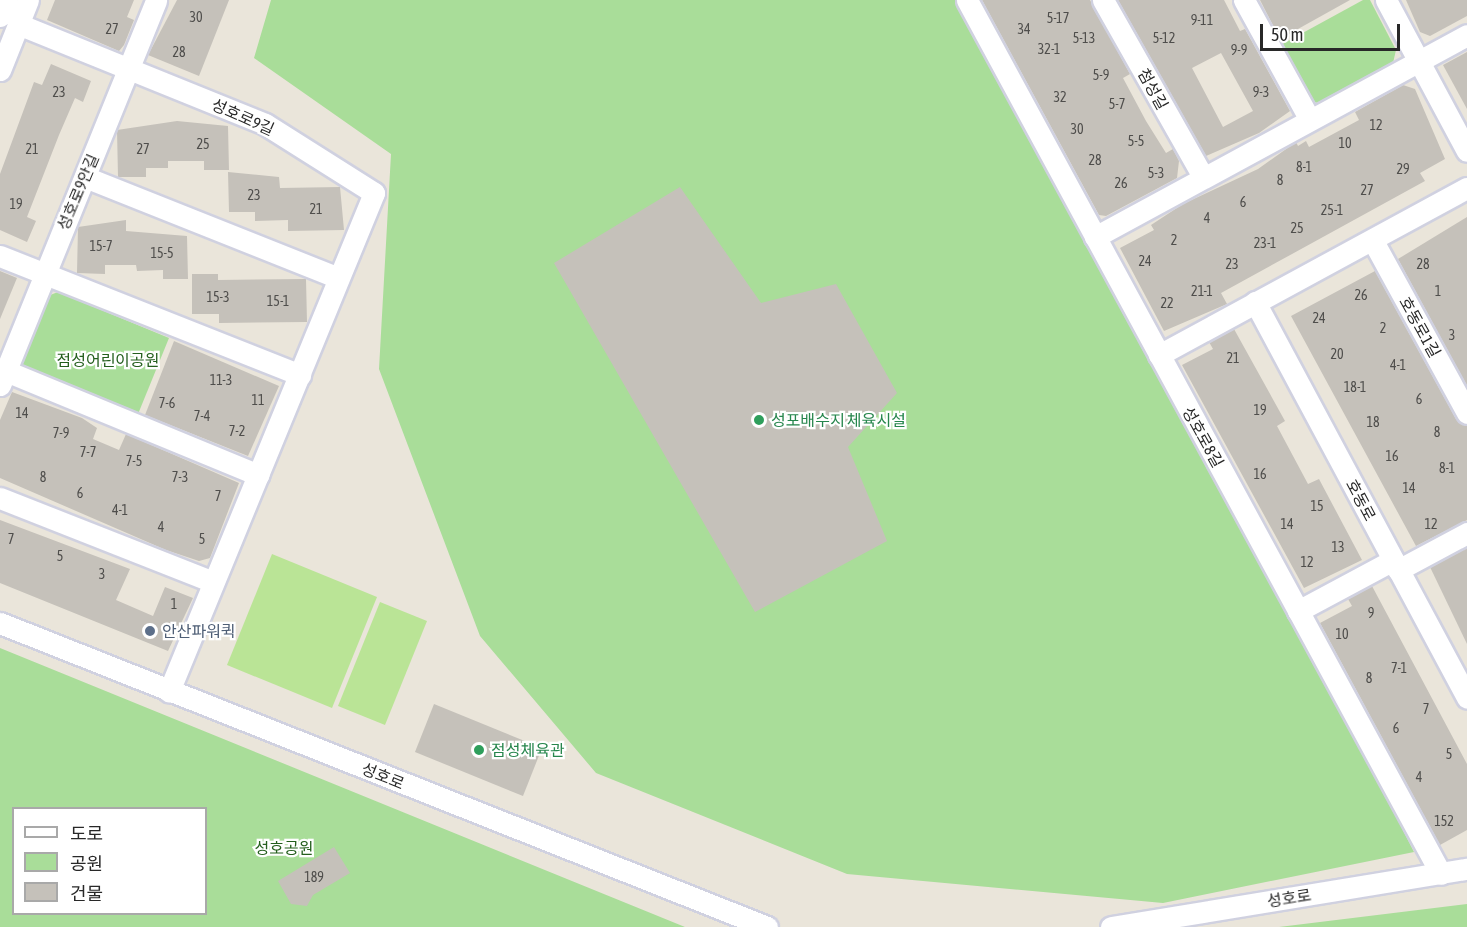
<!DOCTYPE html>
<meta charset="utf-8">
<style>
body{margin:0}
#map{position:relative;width:1467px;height:927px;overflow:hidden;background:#eae5da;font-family:"Asap Condensed","Noto Sans KR",sans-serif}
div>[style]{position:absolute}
.green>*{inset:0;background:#a9dd99}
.pitch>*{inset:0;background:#bae496}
.building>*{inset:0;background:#c5c1ba}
.roads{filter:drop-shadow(2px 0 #d0d1e0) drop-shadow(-2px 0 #d0d1e0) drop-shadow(0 2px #d0d1e0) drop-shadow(0 -2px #d0d1e0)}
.minor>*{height:21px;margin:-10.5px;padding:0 10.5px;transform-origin:10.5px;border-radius:10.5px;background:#fff}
.dots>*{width:16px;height:16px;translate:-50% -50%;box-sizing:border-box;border:3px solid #fff;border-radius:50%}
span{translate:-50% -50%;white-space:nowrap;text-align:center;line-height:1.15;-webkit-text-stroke:4.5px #fff;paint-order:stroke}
.number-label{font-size:14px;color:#4f4e4c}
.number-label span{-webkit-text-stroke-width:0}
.street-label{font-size:16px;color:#282828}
.park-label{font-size:16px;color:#245f1d}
.leisure-label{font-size:16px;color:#27864d}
.left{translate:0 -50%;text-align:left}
.service-label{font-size:16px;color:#4e5e75}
.legend{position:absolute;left:12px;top:807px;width:195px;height:108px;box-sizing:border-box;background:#fff;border:2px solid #a9a9a9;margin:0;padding:8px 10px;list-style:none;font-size:18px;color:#282828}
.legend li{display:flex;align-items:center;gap:12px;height:30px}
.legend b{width:30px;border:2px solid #a9a9a9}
.scale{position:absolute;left:1260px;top:24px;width:140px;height:27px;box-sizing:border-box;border:3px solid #282828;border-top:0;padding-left:8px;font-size:18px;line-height:21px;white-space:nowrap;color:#282828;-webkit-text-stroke:4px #fff;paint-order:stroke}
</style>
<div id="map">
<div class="green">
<div style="clip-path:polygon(271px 0,964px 0,1036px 149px,1321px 666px,1414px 852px,1163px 903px,847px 874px,596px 773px,480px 636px,379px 369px,391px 154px,254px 58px)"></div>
<div style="clip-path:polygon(1363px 0,1370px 0,1396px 50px,1393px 63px,1318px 103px,1305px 100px,1277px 47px)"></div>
<div style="clip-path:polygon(58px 292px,169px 338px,136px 419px,24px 373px,19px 360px,45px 297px)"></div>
<div style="clip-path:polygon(evenodd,0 648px,685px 927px,0 927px,0 648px,14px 808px,206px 808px,206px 914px,14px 914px,14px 808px)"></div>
<div style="clip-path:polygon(1467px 904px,1467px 927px,1279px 927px)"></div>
</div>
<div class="pitch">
<div style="clip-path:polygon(272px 554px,377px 597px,332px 708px,227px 665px)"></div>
<div style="clip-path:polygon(380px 602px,427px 621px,385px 725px,338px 706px)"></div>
</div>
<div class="building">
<div style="clip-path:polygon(55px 0,134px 0,127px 17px,134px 20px,124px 45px,119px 51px,47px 20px)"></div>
<div style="clip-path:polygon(177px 0,229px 0,199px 76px,148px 55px)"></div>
<div style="clip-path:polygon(982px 0,1090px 0,1130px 74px,1123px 78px,1146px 121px,1166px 153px,1173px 149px,1179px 161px,1177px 178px,1106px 216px,1099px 215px)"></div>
<div style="clip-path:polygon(evenodd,1118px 0,1224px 0,1240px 31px,1245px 29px,1290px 111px,1259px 133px,1206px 156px,1118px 0,1221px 53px,1253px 111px,1223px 127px,1192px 68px,1221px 53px)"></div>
<div style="clip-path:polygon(1260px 0,1350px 0,1280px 39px)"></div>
<div style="clip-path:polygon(1406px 0,1467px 0,1467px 16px,1430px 36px,1420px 32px)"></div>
<div style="clip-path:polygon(1467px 52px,1467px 109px,1443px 65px)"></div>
<div style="clip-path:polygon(51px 64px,91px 81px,83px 102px,75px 98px,59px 135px,27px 217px,36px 221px,27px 242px,0 230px,0 174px,34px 82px,42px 85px)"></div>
<div style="clip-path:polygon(1403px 85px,1415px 89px,1445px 159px,1420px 173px,1425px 181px,1221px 293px,1227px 304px,1164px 331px,1120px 248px,1154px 230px,1151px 225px,1183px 204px,1258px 169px,1296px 142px,1298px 146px,1306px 141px,1309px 147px,1359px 120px,1355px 112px)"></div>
<div style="clip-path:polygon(177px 121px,228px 126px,229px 170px,204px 170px,204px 161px,168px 161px,168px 168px,146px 168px,146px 177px,118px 177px,117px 130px)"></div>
<div style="clip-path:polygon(228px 172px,279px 177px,280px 188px,340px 187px,344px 230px,288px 231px,288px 220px,255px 221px,255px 212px,229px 212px)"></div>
<div style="clip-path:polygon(680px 187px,761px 303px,836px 284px,897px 393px,848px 447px,887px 541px,755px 612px,554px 263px)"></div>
<div style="clip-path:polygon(1467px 217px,1467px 386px,1398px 259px)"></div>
<div style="clip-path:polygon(126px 220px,126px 231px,187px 236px,188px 279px,163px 279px,163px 270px,137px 271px,136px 265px,105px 265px,105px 274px,77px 273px,78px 227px)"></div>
<div style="clip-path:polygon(0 271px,17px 278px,0 319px)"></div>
<div style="clip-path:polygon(1375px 271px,1456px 419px,1467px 426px,1467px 520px,1416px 546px,1291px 316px)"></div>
<div style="clip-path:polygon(192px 274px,218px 274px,218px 280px,306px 279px,307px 322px,219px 323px,219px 314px,192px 314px)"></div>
<div style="clip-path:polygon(1234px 329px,1285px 421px,1277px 426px,1308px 484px,1319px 479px,1362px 560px,1304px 588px,1182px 365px,1213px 349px,1209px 342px)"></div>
<div style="clip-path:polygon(174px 341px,279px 386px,248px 456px,145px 415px)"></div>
<div style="clip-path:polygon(12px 392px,82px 418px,97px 428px,93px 439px,119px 450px,126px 434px,239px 483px,210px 558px,199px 561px,166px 550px,0 478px,0 420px)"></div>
<div style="clip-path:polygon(0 520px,130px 569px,116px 600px,153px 616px,165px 587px,193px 598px,168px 651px,0 583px)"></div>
<div style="clip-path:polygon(1467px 547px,1467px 644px,1430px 567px)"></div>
<div style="clip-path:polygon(1372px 586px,1467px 764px,1467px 830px,1440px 845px,1320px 623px,1352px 606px,1348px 599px)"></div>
<div style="clip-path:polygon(434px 704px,542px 748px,523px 796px,415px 752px)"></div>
<div style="clip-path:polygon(334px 847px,350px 873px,313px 895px,307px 906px,291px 904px,278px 881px)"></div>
</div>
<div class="roads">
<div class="minor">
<div style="left:967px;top:0;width:994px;rotate:61.53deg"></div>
<div style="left:1103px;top:0;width:203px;rotate:60.5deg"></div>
<div style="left:1244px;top:0;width:135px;rotate:61.2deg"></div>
<div style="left:1386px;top:0;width:171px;rotate:61.8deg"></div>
<div style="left:0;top:16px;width:17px;rotate:-66deg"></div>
<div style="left:18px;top:24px;width:266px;rotate:22deg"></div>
<div style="left:265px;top:124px;width:129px;rotate:32.3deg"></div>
<div style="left:374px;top:193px;width:539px;rotate:112.37deg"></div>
<div style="left:0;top:70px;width:75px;rotate:-68.2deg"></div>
<div style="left:85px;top:177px;width:273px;rotate:21.7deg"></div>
<div style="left:1095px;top:237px;width:423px;rotate:-28.5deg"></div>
<div style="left:1373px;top:241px;width:196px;rotate:61.3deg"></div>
<div style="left:0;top:256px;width:323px;rotate:21.6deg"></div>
<div style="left:1255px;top:302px;width:449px;rotate:61.8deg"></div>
<div style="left:1159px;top:355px;width:350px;rotate:-28.5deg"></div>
<div style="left:6px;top:371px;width:273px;rotate:22.4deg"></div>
<div style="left:0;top:385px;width:415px;rotate:-67.9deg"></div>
<div style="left:0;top:498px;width:229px;rotate:21.5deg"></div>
<div style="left:1398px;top:570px;width:78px;rotate:-28.2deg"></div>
<div style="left:1298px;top:611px;width:108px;rotate:-28.2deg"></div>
<div style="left:0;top:623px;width:825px;rotate:21.62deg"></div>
<div style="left:1111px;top:927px;width:361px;rotate:-9.3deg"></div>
</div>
</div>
<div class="dots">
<div style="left:759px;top:420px;background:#2e9e5b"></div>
<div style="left:150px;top:631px;background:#5c6f8a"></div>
<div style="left:479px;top:750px;background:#2e9e5b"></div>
</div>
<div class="number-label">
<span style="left:196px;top:17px">30</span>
<span style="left:1058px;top:18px">5-17</span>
<span style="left:1202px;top:20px">9-11</span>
<span style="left:112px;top:29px">27</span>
<span style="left:1024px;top:29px">34</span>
<span style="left:1084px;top:38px">5-13</span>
<span style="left:1164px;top:38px">5-12</span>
<span style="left:1049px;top:49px">32-1</span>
<span style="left:1239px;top:50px">9-9</span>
<span style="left:179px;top:52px">28</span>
<span style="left:1101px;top:75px">5-9</span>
<span style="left:59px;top:92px">23</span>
<span style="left:1261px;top:92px">9-3</span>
<span style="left:1060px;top:97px">32</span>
<span style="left:1117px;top:104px">5-7</span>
<span style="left:1376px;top:125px">12</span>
<span style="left:1077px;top:129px">30</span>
<span style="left:1136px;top:141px">5-5</span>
<span style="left:1345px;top:143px">10</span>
<span style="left:203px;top:144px">25</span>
<span style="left:32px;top:149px">21</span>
<span style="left:143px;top:149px">27</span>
<span style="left:1095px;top:160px">28</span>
<span style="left:1304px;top:167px">8-1</span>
<span style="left:1403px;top:169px">29</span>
<span style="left:1156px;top:173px">5-3</span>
<span style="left:1280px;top:180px">8</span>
<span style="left:1121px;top:183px">26</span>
<span style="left:1367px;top:190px">27</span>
<span style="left:254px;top:195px">23</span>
<span style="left:1243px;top:202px">6</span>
<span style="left:16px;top:204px">19</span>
<span style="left:316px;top:209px">21</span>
<span style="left:1332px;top:210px">25-1</span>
<span style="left:1207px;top:218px">4</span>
<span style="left:1297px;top:228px">25</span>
<span style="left:1174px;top:240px">2</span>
<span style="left:1265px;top:243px">23-1</span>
<span style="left:101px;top:246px">15-7</span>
<span style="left:162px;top:253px">15-5</span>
<span style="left:1145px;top:261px">24</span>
<span style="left:1232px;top:264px">23</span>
<span style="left:1423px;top:264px">28</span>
<span style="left:1202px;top:291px">21-1</span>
<span style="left:1438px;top:291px">1</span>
<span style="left:1361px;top:295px">26</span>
<span style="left:218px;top:297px">15-3</span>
<span style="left:278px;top:301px">15-1</span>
<span style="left:1167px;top:303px">22</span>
<span style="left:1319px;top:318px">24</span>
<span style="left:1383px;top:328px">2</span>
<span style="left:1452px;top:335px">3</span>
<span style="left:1337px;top:354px">20</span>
<span style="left:1233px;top:358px">21</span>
<span style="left:1398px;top:365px">4-1</span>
<span style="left:221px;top:380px">11-3</span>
<span style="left:1355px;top:387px">18-1</span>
<span style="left:1419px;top:399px">6</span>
<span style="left:258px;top:400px">11</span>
<span style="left:167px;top:403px">7-6</span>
<span style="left:1260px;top:410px">19</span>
<span style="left:22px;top:413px">14</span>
<span style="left:202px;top:416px">7-4</span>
<span style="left:1373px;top:422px">18</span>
<span style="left:237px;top:431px">7-2</span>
<span style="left:1437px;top:432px">8</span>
<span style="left:61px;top:433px">7-9</span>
<span style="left:88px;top:452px">7-7</span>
<span style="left:1392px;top:456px">16</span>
<span style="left:134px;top:461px">7-5</span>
<span style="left:1447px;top:468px">8-1</span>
<span style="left:1260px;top:474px">16</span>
<span style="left:43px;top:477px">8</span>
<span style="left:180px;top:477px">7-3</span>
<span style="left:1409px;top:488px">14</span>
<span style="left:80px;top:493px">6</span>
<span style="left:218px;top:496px">7</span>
<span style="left:1317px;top:506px">15</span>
<span style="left:120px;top:510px">4-1</span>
<span style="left:1287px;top:524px">14</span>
<span style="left:1431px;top:524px">12</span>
<span style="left:161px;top:527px">4</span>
<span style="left:11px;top:539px">7</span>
<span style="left:202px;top:539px">5</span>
<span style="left:1338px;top:547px">13</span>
<span style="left:60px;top:556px">5</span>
<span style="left:1307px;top:562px">12</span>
<span style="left:102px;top:574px">3</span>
<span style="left:174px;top:604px">1</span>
<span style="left:1371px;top:613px">9</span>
<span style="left:1342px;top:634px">10</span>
<span style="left:1399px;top:668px">7-1</span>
<span style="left:1369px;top:678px">8</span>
<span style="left:1426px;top:709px">7</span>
<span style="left:1396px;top:728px">6</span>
<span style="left:1449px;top:754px">5</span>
<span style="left:1419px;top:777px">4</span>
<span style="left:1444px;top:821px">152</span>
<span style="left:314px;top:877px">189</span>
</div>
<div class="street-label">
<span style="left:1153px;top:89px;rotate:61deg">첨성길</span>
<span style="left:243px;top:117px;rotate:24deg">성호로9길</span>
<span style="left:78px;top:192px;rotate:-67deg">성호로9안길</span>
<span style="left:1420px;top:327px;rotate:61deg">호동로1길</span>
<span style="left:1203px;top:437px;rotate:61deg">성호로8길</span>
<span style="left:1361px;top:500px;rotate:62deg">호동로</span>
<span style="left:383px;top:776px;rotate:22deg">성호로</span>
<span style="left:1289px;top:898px;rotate:-9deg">성호로</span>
</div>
<div class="park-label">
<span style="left:108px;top:360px">점성어린이공원</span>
<span style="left:284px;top:848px">성호공원</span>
</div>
<div class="leisure-label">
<span class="left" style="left:771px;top:420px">성포배수지 체육시설</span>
<span class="left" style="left:491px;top:750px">점성체육관</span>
</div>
<div class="service-label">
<span class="left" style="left:162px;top:631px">안산파워퀵</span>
</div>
<ul class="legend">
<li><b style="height:8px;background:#fff"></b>도로</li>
<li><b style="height:16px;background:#a9dd99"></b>공원</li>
<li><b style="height:16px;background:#c5c1ba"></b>건물</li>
</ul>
<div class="scale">50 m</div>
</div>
